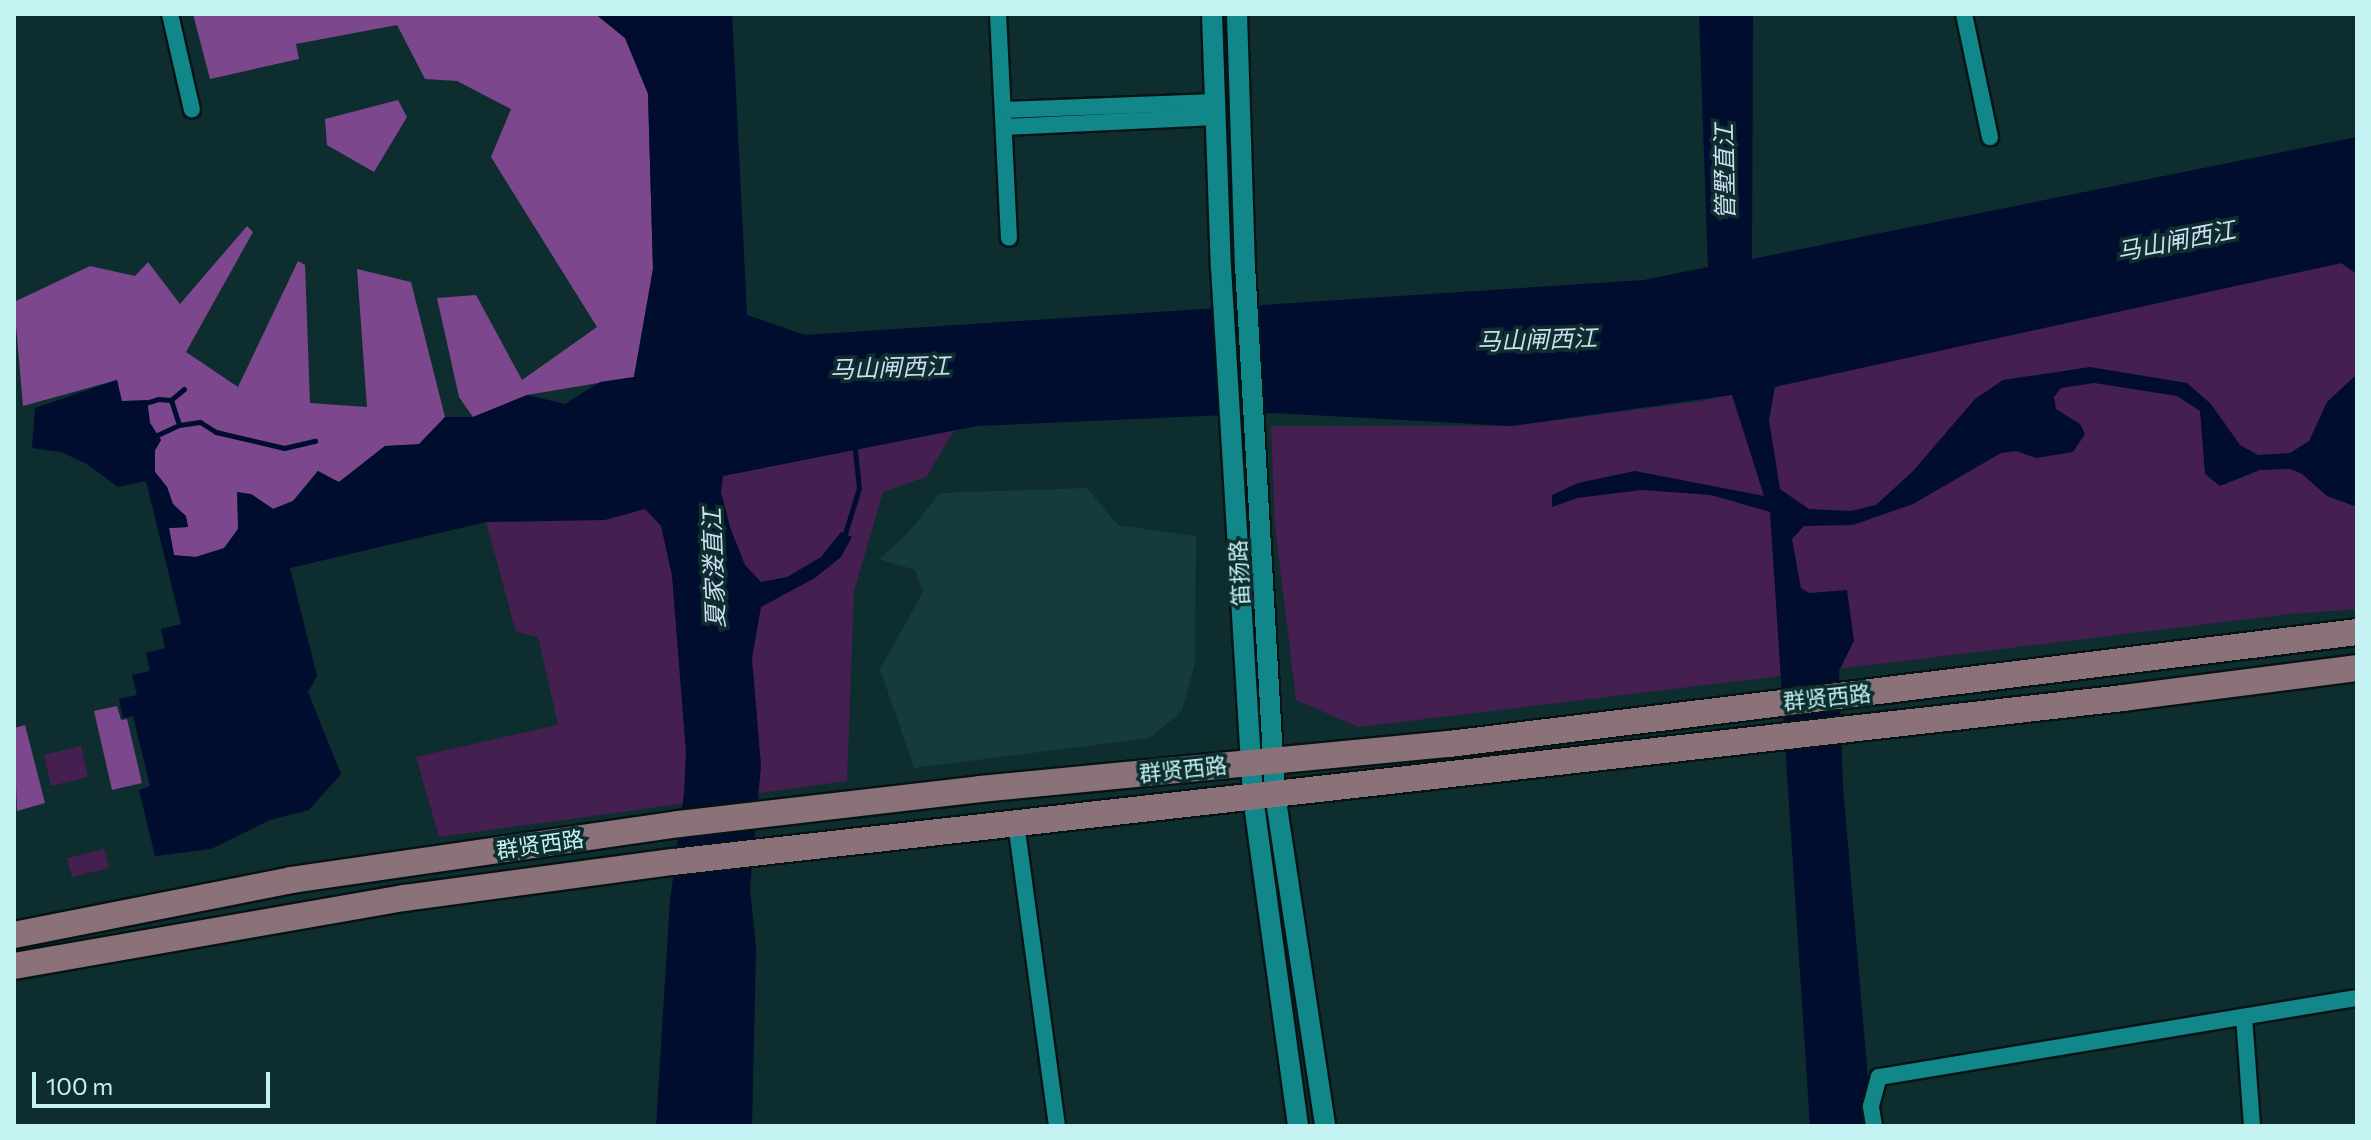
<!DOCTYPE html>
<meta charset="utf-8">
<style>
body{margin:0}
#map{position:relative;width:2371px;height:1140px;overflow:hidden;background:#0d2d2e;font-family:Commissioner,"Noto Sans SC",sans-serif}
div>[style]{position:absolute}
.built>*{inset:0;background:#163b3c}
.green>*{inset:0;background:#461f51}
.forest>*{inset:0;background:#7d478d}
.water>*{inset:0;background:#000d2f}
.stream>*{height:5px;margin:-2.5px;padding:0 2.5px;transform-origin:2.5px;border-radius:2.5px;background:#000d2f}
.roads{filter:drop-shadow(2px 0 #061314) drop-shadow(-2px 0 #061314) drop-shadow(0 2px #061314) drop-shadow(0 -2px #061314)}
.minor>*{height:16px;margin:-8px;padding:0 8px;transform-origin:8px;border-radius:8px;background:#12878a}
.tertiary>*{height:20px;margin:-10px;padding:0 10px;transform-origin:10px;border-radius:10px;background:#12878a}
.primary>*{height:26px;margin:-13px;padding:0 13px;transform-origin:13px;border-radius:13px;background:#8b7278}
span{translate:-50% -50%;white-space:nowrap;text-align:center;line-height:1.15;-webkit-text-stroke:7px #0d2d2e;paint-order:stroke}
.street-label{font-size:22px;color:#c4f1f2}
.water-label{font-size:24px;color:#d0ddf1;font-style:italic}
.frame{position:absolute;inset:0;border:16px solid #c4f1f2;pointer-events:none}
.scale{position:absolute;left:32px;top:1072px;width:238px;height:36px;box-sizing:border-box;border:4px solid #c4f1f2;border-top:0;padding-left:10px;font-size:24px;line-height:28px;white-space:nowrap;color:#c4f1f2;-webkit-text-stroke:6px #0d2d2e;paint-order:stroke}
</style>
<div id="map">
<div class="built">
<div style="clip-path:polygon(1087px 488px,1118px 525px,1196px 536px,1195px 663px,1182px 711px,1150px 738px,914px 768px,880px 669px,923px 592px,915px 570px,879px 559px,907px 534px,940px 493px)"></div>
</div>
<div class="green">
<div style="clip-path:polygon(2357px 260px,2357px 609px,2290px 614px,1359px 727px,1296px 700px,1275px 526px,1271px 426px,1512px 426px,1702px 401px)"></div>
<div style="clip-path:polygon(956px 428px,926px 477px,883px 492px,854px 591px,847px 781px,439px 837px,416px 757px,558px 725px,538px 637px,516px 632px,486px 522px,542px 518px,795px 459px)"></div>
<div style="clip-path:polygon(81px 746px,88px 777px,51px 786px,44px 755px)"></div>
<div style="clip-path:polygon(104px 849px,109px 868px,72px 877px,67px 858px)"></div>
</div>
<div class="forest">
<div style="clip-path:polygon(193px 14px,595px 14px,625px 38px,648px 93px,653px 269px,634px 377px,527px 395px,473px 417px,459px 397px,437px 298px,476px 295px,522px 380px,597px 327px,491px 157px,511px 109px,457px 81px,425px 79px,397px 25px,296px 44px,299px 59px,210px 79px)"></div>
<div style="clip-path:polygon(398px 100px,407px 117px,374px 172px,327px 145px,325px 119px)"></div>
<div style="clip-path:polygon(247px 226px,253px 232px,186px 352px,238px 387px,298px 261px,305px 265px,310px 403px,367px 407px,357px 269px,411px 282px,445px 417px,419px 445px,385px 446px,338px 483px,318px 471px,293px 501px,273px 509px,251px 494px,238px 529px,225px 548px,196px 557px,174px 556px,169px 528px,188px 527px,186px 517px,172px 504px,167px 487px,155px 472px,155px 450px,161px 440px,150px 423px,147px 401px,121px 401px,117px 380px,23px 406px,14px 302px,90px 266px,135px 276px,148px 262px,180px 304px)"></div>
<div style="clip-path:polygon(117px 706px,121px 720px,127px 719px,142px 783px,112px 790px,94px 711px)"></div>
<div style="clip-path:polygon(25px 725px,45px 803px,17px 811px,14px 728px)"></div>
</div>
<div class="water">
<div style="clip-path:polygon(596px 14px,732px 14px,747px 315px,805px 335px,1644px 280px,1708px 267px,1699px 14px,1753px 14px,1752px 259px,2357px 137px,2357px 274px,2341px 263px,1775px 387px,1769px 420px,1780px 489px,1809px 509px,1850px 511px,1876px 505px,1913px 471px,1975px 399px,2003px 380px,2090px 367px,2187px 383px,2211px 404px,2240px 445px,2258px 455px,2290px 453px,2309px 441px,2327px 402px,2357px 374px,2357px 507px,2327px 496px,2302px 474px,2290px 469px,2260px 470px,2220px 486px,2205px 474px,2200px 411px,2177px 396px,2094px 383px,2061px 388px,2054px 397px,2056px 409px,2080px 424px,2085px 434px,2073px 452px,2036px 458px,2016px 451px,2001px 453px,1913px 504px,1853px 525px,1804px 526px,1792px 539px,1801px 588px,1809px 593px,1847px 590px,1854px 641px,1839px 671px,1843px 787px,1872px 1126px,1810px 1126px,1770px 512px,1711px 495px,1642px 490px,1577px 498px,1552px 507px,1552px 495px,1578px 483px,1635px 471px,1764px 496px,1732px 395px,1512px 426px,1274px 413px,977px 426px,723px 476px,721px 492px,730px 527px,745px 565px,761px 582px,787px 577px,821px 557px,841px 532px,852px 537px,841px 557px,815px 578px,761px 607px,752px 658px,761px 765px,750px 890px,756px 948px,752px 1126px,656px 1126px,670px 901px,684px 793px,686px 753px,672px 576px,661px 526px,645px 509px,605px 520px,486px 522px,290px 568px,317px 676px,308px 692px,341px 774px,309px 810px,270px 820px,211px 849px,155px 856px,139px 790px,150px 786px,133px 716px,123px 718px,119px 699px,137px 695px,132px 675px,150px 671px,146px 653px,165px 648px,161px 629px,181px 624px,146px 481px,118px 487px,87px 464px,61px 452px,32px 448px,35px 408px,117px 380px,122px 401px,147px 400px,150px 423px,161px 440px,155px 450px,155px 472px,167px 487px,173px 504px,186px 516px,188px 527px,169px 528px,174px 555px,196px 557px,224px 548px,238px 529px,237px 492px,251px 494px,273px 509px,293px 501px,318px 471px,339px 482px,385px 446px,419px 444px,445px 417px,473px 417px,527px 395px,565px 404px,600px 382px,634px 377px,653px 269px,648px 94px,625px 38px)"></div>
</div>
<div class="stream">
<div style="left:184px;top:389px;width:17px;rotate:140deg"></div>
<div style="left:171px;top:400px;width:26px;rotate:72deg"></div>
<div style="left:179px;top:425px;width:21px;rotate:-8deg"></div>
<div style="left:200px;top:422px;width:19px;rotate:32deg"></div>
<div style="left:216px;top:432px;width:70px;rotate:13.2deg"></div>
<div style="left:284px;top:448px;width:32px;rotate:-13deg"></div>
<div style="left:142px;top:404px;width:17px;rotate:-17deg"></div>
<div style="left:158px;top:399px;width:13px;rotate:4deg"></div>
<div style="left:153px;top:437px;width:29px;rotate:-25deg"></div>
<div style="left:844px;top:537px;width:51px;rotate:-73deg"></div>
<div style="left:859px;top:488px;width:47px;rotate:-96.1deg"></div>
</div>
<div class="roads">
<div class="minor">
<div style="left:170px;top:14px;width:98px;rotate:77.1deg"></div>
<div style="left:998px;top:14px;width:224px;rotate:87.2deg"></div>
<div style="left:1964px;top:14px;width:126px;rotate:78.1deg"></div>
<div style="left:1004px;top:110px;width:211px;rotate:-2.2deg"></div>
<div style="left:1005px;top:127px;width:211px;rotate:-2.7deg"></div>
<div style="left:1016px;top:823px;width:306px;rotate:82.3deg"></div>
<div style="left:2244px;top:1017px;width:109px;rotate:85.8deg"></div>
<div style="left:1874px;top:1126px;width:20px;rotate:-99deg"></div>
<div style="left:1871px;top:1106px;width:30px;rotate:-75deg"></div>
<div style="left:1879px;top:1077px;width:484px;rotate:-9.4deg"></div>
</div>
<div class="tertiary">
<div style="left:1212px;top:14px;width:253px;rotate:88deg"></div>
<div style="left:1221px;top:267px;width:531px;rotate:86.54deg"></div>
<div style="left:1253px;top:797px;width:332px;rotate:82.2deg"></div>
<div style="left:1237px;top:14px;width:251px;rotate:88.2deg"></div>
<div style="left:1245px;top:265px;width:530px;rotate:86.75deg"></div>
<div style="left:1275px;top:794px;width:336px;rotate:81.4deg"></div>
</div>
<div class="primary">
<div style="left:14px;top:935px;width:282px;rotate:-11.2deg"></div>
<div style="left:291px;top:880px;width:392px;rotate:-8.2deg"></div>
<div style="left:679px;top:824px;width:303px;rotate:-6.6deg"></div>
<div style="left:980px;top:789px;width:471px;rotate:-5.5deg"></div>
<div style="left:1449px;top:744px;width:915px;rotate:-7.03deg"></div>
<div style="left:14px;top:966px;width:397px;rotate:-9.9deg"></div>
<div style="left:405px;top:898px;width:270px;rotate:-7.7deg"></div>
<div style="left:673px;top:862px;width:1459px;rotate:-6.45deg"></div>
<div style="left:2123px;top:698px;width:236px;rotate:-7.3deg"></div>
</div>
</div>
<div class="street-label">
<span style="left:1239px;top:573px;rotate:-93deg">笛扬路</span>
<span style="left:1827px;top:697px;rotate:-6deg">群贤西路</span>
<span style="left:1183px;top:769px;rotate:-6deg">群贤西路</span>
<span style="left:540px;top:844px;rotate:-8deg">群贤西路</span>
</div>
<div class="water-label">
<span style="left:1724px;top:172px;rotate:-91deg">管墅直江</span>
<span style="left:2176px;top:240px;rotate:-11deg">马山闸西江</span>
<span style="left:1537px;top:339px;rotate:-2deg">马山闸西江</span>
<span style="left:890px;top:367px;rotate:-2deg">马山闸西江</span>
<span style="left:713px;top:568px;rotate:-92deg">夏家溇直江</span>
</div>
<div class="frame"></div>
<div class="scale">100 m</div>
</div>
